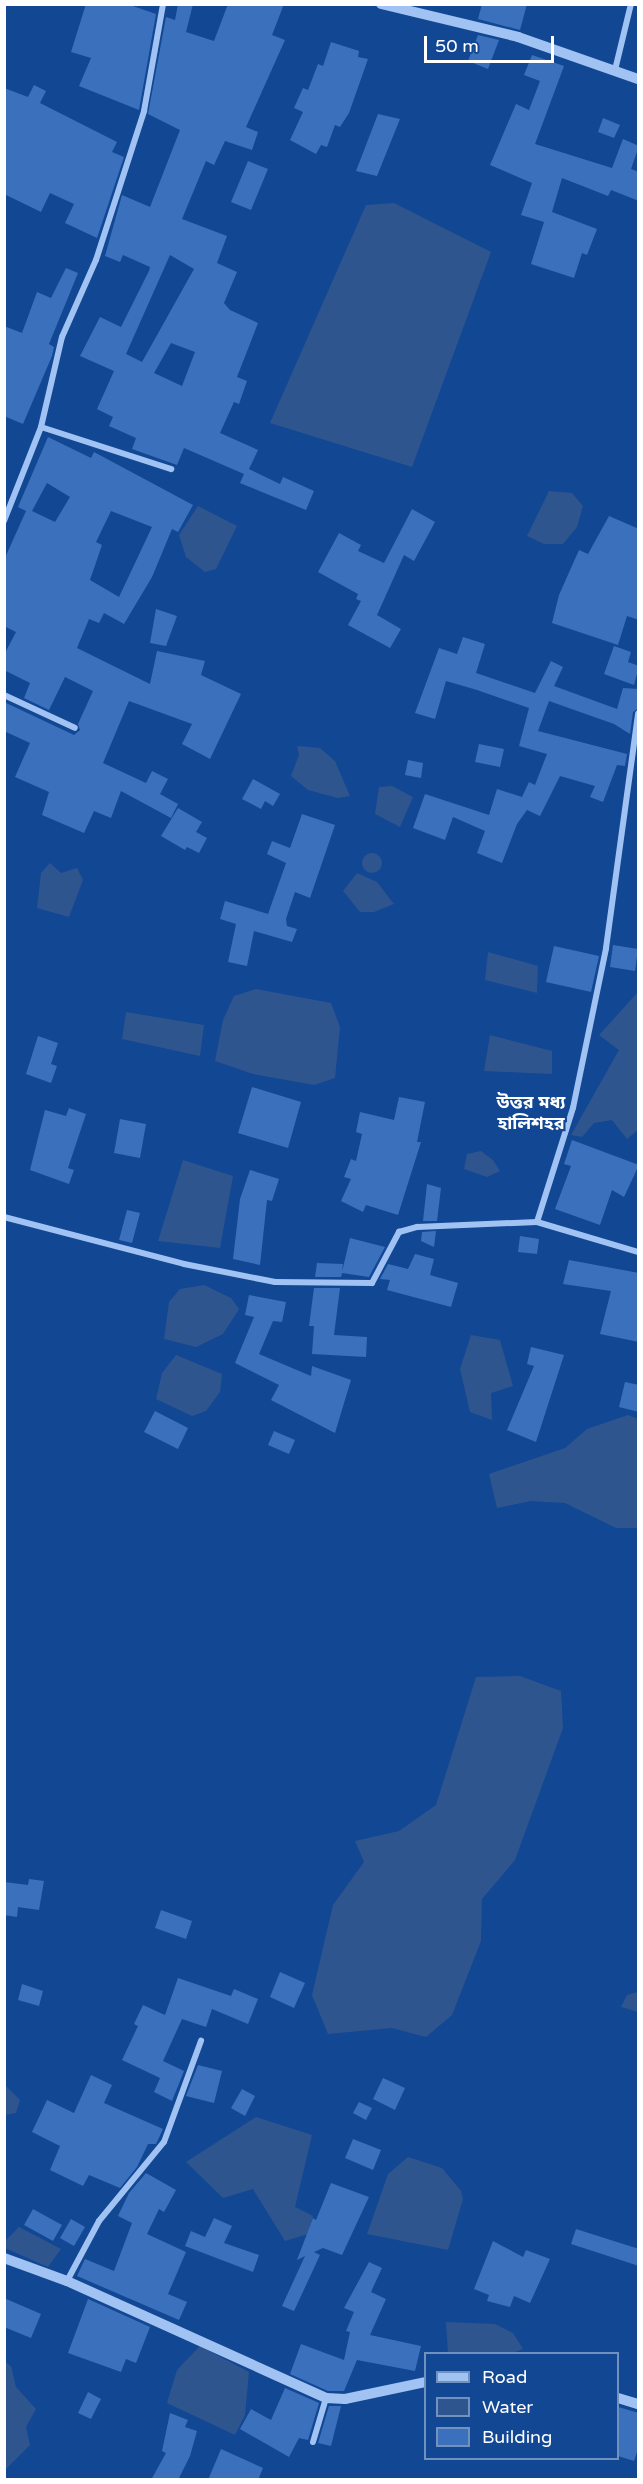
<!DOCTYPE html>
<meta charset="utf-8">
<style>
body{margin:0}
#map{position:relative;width:643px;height:2484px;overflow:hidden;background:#124794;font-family:"Varela Round","Noto Sans Bengali",sans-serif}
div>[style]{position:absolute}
.water>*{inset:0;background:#2f558e}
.round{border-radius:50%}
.building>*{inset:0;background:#3b70bd}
.minor>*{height:6px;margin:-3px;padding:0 3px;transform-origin:3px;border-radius:3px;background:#a1c3f3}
.tertiary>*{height:10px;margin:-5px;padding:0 5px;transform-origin:5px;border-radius:5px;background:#a1c3f3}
span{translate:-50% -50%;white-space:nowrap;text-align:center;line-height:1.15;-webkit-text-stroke:4.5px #124794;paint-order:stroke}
.neighbourhood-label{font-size:18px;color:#fff;font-weight:700}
.frame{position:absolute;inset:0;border:6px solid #fff;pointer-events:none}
.legend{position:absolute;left:424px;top:2352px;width:195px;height:108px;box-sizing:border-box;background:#124794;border:2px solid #7191bf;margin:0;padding:8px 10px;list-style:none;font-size:18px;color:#fff}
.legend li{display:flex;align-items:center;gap:12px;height:30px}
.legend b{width:30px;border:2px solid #7191bf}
.scale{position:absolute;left:424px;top:36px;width:130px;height:27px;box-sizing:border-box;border:3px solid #fff;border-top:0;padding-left:8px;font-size:18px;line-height:21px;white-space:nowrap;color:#fff;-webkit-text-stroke:4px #124794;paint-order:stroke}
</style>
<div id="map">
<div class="water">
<div style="clip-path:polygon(394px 203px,491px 252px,412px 467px,270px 423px,366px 205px)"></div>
<div style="clip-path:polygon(549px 491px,572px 493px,583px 506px,577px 527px,563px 544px,544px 544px,527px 536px)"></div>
<div style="clip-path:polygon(198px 506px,237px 526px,216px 569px,205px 572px,186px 557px,179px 535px)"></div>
<div style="clip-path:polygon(297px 746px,320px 748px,335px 761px,350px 796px,338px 798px,308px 790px,291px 776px,299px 755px)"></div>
<div style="clip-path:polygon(392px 786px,413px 797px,400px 827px,375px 814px,379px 787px)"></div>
<div class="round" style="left:362px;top:853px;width:20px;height:20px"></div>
<div style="clip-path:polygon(50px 863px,61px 873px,77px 868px,83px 880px,69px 917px,37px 908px,41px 873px)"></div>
<div style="clip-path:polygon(357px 873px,377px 882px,394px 904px,374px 912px,360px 912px,343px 891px)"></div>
<div style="clip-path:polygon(488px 952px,538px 966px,537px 993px,485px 980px)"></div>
<div style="clip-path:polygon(256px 989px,331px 1003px,340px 1027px,335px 1078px,314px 1085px,253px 1074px,215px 1061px,223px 1020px,234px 996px)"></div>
<div style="clip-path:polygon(638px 992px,638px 1130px,627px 1139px,612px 1120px,594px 1123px,582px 1137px,571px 1135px,619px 1050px,599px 1035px)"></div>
<div style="clip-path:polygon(126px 1012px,204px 1025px,200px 1056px,122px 1039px)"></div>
<div style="clip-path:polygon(490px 1035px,552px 1051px,552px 1074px,484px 1071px)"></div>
<div style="clip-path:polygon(481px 1151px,493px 1160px,500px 1171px,487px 1177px,464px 1169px,467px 1154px)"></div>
<div style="clip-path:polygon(183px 1160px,233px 1176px,220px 1248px,158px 1241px)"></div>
<div style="clip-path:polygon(204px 1285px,231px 1298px,239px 1309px,223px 1334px,196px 1347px,164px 1339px,169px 1302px,180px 1289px)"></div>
<div style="clip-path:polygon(471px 1335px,500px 1340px,513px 1386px,491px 1393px,492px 1420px,470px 1412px,460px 1369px)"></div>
<div style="clip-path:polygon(176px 1355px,222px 1374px,220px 1392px,206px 1411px,192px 1416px,156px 1399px,162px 1373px)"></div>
<div style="clip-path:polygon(628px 1415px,638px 1419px,638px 1528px,616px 1528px,565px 1503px,531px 1501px,497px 1508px,489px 1474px,565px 1448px,587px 1429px)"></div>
<div style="clip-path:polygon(520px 1676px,561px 1691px,563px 1728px,515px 1860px,482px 1899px,481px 1941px,452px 2015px,426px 2037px,392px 2028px,328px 2034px,312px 1995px,333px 1905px,364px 1862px,355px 1841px,399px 1831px,436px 1805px,476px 1677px)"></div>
<div style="clip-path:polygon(638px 1992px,638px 2012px,621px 2007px,627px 1995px)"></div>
<div style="clip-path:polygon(4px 2084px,20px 2100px,16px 2113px,5px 2115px)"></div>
<div style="clip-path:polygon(256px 2117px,312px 2135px,295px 2207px,313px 2216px,308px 2234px,285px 2241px,253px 2189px,223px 2198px,186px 2162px)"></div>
<div style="clip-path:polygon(408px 2157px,442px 2168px,461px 2191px,463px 2199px,448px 2250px,367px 2234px,388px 2174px)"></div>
<div style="clip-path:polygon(19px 2227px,61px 2249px,48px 2267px,5px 2248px,5px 2241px)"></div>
<div style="clip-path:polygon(446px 2322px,495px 2324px,513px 2333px,523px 2349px,512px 2353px,448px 2353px)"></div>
<div style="clip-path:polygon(200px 2346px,249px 2372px,245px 2415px,235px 2435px,167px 2403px,177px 2370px)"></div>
<div style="clip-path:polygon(5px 2362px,11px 2366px,16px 2387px,36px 2409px,26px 2427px,30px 2445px,5px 2470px)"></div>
</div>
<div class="building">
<div style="clip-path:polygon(86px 4px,127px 4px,156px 14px,139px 110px,79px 86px,91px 58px,71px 52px)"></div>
<div style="clip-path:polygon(evenodd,178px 4px,193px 4px,186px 32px,214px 41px,228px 4px,284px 4px,272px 35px,285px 40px,246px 127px,258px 132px,252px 150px,225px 141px,214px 165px,206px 161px,182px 219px,227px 236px,217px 263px,237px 272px,224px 303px,230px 310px,258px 323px,237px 377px,247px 381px,239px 404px,234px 402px,220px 433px,258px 450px,249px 469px,280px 484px,283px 477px,314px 491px,306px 510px,240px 483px,244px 474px,184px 448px,177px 465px,132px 449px,136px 438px,109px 426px,113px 417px,97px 409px,114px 371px,80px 356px,100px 317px,121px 327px,149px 271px,150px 267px,123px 255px,120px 262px,105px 256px,122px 195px,150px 207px,180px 130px,148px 114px,166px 17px,175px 20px,178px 4px,170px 255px,194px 269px,142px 362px,126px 354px,170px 255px,178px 4px,171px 343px,195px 352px,182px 386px,154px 373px,171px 343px)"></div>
<div style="clip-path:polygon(482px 4px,527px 4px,520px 30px,478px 19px)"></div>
<div style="clip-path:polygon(478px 35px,499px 40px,488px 69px,468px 61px)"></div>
<div style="clip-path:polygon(331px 42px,359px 51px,358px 57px,368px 59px,349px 113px,340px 127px,335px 125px,327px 147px,321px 145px,316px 154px,290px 140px,303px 112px,294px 108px,303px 88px,308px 90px,318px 64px,323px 66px)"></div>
<div style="clip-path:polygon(532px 55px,564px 66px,535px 144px,612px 168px,623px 139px,639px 146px,631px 169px,639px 172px,639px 201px,611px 190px,608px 196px,562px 178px,552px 212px,597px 229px,587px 255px,582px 253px,574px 278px,531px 264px,544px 222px,521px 215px,532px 183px,490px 165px,516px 104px,529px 110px,540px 81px,524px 75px)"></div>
<div style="clip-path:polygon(34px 85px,46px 91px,40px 103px,117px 142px,112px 152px,124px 157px,97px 238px,65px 223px,74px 204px,50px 193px,41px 212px,4px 194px,4px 88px,28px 97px)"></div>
<div style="clip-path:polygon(378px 114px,400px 119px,377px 176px,356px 171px)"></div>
<div style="clip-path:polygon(603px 118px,620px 125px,614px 138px,598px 132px)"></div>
<div style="clip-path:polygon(248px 161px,268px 169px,251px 210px,231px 202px)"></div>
<div style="clip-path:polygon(66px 268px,78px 273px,49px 344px,54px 347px,52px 356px,23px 424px,4px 416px,4px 326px,22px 333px,37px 292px,51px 298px)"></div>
<div style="clip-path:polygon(evenodd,48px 437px,91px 458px,94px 452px,193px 505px,178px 532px,172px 529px,152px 577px,124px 624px,104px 613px,99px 623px,89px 619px,77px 648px,150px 684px,157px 651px,205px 661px,201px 675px,241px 694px,210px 759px,182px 744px,192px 724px,129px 701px,103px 763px,146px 783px,152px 771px,168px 779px,160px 794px,178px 804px,171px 818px,121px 791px,111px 818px,94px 811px,84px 833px,42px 815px,49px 792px,15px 777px,30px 743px,4px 731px,4px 702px,74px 735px,80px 730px,78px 724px,93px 691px,65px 677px,49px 710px,24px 698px,30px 683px,4px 670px,4px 655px,16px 632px,4px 626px,4px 560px,26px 511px,18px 507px,48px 437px,47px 483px,70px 497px,55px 522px,32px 511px,47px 483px,48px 437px,111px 511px,152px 527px,119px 597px,90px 580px,102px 545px,96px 542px,111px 511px)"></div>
<div style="clip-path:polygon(412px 509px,435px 522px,414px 561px,404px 555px,377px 615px,401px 629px,390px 648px,348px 625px,361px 601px,356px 599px,358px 594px,318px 572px,339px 533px,361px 545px,358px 551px,384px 563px)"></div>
<div style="clip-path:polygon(609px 516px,639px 529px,639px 620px,627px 616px,618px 645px,552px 623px,559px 595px,579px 550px,588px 554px)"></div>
<div style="clip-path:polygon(156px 609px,177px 616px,166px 646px,150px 643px)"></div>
<div style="clip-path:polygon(463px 637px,485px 644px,476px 673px,535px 693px,551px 661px,563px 667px,554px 686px,617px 709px,623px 688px,639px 689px,639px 708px,633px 712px,630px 734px,614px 724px,549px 701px,538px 731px,627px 754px,625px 766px,617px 765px,603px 802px,590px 797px,595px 786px,560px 776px,540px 816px,527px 810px,517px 824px,502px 863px,477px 853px,485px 831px,453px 817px,445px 840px,413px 828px,425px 794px,489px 815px,497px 789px,522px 797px,529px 782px,535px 785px,547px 754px,519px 746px,529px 708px,477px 690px,446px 681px,435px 719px,415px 713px,439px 648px,457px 654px)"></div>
<div style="clip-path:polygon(614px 646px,631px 652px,628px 662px,639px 666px,634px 685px,604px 674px)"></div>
<div style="clip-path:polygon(479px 744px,504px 749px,500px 767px,475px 762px)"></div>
<div style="clip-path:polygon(408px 760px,423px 763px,421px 778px,405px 775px)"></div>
<div style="clip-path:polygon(253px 779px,280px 794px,273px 806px,265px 801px,261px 809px,242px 799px)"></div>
<div style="clip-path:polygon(178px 808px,202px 822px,196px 832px,207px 838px,199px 853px,187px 847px,185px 850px,161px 836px)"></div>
<div style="clip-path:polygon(302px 814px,335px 825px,310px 898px,295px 892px,286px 919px,287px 926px,297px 929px,292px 942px,254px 931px,247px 966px,228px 962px,236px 924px,220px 919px,225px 901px,268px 914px,286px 863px,267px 854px,272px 841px,290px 848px)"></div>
<div style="clip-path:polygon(613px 945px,638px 949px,635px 971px,610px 967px)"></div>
<div style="clip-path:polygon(554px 946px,599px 956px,591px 992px,546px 982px)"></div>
<div style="clip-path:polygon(38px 1036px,58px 1043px,51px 1064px,57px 1066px,51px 1083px,26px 1074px)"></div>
<div style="clip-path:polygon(252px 1087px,301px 1102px,288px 1148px,238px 1133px)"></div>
<div style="clip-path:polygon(399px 1097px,425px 1102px,417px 1142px,421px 1142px,398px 1215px,366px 1205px,363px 1212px,341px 1201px,351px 1179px,344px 1177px,351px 1159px,356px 1161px,362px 1134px,356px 1132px,360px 1112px,394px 1120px)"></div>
<div style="clip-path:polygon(69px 1108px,86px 1114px,68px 1168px,74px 1170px,69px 1184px,30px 1170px,45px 1110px,66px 1116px)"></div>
<div style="clip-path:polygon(120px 1119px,146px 1124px,140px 1158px,114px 1153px)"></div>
<div style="clip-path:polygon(572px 1140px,639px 1165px,624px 1197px,612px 1190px,600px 1225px,555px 1209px,571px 1166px,564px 1164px)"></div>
<div style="clip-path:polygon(250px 1170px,279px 1179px,272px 1201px,267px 1200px,260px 1265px,233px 1259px,240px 1199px)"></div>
<div style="clip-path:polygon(427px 1184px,441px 1188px,437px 1221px,423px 1221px)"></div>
<div style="clip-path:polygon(127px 1210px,140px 1213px,132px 1243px,119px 1240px)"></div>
<div style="clip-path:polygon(436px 1231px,434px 1247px,421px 1241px,422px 1232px)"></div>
<div style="clip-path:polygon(520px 1236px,539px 1239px,537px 1254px,518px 1252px)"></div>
<div style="clip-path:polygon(350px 1238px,385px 1247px,369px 1277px,342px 1273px,341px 1277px,315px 1277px,317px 1263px,343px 1264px,342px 1272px)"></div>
<div style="clip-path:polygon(415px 1254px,434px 1259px,430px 1275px,458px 1283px,451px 1307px,387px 1290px,390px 1280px,380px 1279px,388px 1264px,408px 1269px)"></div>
<div style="clip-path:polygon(569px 1260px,639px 1273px,639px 1342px,600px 1334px,611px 1291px,563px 1284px)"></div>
<div style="clip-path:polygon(314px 1288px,340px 1288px,334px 1335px,367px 1337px,366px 1357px,312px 1354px,314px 1326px,309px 1326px)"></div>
<div style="clip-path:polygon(249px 1295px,286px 1302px,282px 1322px,273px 1321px,259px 1354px,311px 1376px,312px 1366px,351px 1380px,335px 1433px,271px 1400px,279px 1385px,235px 1363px,254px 1317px,245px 1315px)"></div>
<div style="clip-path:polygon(531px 1347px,564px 1355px,536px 1442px,507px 1430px,534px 1366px,527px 1364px)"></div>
<div style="clip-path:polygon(625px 1382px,639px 1385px,639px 1412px,619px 1407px)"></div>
<div style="clip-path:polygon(155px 1411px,188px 1428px,178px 1449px,144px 1432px)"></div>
<div style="clip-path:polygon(274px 1431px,295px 1440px,289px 1454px,268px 1445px)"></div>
<div style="clip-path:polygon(29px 1879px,44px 1881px,39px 1910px,18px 1907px,17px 1917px,4px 1915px,4px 1882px,28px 1885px)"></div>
<div style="clip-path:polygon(161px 1910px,192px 1921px,186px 1939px,155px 1928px)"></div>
<div style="clip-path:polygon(280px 1972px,305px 1983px,294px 2008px,270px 1997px)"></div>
<div style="clip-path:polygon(178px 1978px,231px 1996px,234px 1989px,258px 1999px,248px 2024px,212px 2009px,206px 2027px,182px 2019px,163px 2061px,184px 2071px,172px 2101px,154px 2092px,160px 2078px,122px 2060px,138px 2026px,134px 2024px,143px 2005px,165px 2015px)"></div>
<div style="clip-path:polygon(22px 1984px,43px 1991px,39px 2006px,18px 2000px)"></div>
<div style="clip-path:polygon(198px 2065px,222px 2071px,214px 2103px,186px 2096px)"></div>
<div style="clip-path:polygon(91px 2075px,112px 2085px,104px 2103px,163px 2129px,156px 2144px,148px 2144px,137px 2167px,120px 2188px,89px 2175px,83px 2186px,50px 2170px,60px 2146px,32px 2132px,47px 2100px,74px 2113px)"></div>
<div style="clip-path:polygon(383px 2078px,405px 2088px,395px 2110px,373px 2099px)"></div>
<div style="clip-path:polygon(242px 2089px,255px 2096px,245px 2116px,231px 2108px)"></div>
<div style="clip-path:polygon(359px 2102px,372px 2108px,366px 2120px,353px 2113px)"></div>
<div style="clip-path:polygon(353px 2139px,381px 2150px,373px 2170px,345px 2158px)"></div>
<div style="clip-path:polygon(146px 2173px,176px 2190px,164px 2212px,159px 2209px,147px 2234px,186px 2252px,168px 2294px,187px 2302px,179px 2320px,77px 2276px,85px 2259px,114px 2271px,132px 2223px,118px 2216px,129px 2193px)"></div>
<div style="clip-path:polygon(331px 2183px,369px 2197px,342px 2255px,323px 2248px,314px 2252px,320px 2255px,294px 2311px,282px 2306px,305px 2256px,297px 2260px,313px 2218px,316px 2220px)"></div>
<div style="clip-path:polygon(33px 2209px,62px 2225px,53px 2241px,24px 2225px)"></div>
<div style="clip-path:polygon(214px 2218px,232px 2226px,224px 2243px,259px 2255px,253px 2272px,185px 2246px,191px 2231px,205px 2237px)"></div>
<div style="clip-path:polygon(71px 2219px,85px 2227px,74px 2246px,60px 2238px)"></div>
<div style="clip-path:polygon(576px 2229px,639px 2249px,639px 2266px,571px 2244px)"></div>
<div style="clip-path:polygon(493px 2241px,523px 2257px,526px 2250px,550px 2259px,530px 2303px,514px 2296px,510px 2307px,487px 2301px,489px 2295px,474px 2289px)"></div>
<div style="clip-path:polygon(369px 2262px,382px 2268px,371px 2292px,386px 2299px,370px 2335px,421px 2346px,415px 2371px,357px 2360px,344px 2391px,328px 2391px,290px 2374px,301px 2344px,344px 2360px,350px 2332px,346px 2331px,354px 2312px,344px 2308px)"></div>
<div style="clip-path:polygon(4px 2298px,41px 2314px,31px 2338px,4px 2327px)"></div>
<div style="clip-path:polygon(88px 2299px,150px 2327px,136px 2363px,126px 2359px,121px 2372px,68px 2353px)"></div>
<div style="clip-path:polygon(285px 2388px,319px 2403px,308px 2440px,299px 2438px,289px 2457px,240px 2429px,251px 2409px,271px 2420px)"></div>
<div style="clip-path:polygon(88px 2392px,101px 2399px,91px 2419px,78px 2413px)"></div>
<div style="clip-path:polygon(329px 2406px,341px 2406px,331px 2446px,318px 2443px)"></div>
<div style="clip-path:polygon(618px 2407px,639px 2413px,639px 2446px,634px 2461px,618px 2456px)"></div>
<div style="clip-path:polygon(170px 2413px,188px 2420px,185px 2427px,197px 2431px,190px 2456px,178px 2480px,151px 2480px,166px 2453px,162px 2451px)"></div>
<div style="clip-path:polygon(221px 2449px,263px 2468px,258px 2480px,208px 2480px)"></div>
</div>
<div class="minor">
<div style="left:615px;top:70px;width:68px;rotate:-76.4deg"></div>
<div style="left:41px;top:427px;width:137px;rotate:17.9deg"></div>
<div style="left:4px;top:521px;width:101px;rotate:-68.5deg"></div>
<div style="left:41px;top:427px;width:92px;rotate:-76.9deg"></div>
<div style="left:62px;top:337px;width:84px;rotate:-66.2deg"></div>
<div style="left:96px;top:260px;width:157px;rotate:-72.1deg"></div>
<div style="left:144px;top:111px;width:109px;rotate:-79.9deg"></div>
<div style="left:4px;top:695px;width:78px;rotate:24.9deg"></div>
<div style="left:4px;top:1217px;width:186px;rotate:14.6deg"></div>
<div style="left:184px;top:1264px;width:93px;rotate:11.2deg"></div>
<div style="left:275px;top:1282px;width:97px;rotate:0.6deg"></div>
<div style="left:372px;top:1283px;width:58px;rotate:-62.1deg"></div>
<div style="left:399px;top:1232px;width:19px;rotate:-16deg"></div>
<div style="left:417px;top:1227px;width:120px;rotate:-2.4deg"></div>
<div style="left:537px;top:1222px;width:105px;rotate:16.5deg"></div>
<div style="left:537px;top:1222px;width:120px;rotate:-72.5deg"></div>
<div style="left:573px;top:1108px;width:163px;rotate:-78.3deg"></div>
<div style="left:606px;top:948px;width:237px;rotate:-82.2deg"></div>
<div style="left:67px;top:2281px;width:68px;rotate:-61.9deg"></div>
<div style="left:99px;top:2221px;width:102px;rotate:-50.6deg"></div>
<div style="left:164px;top:2142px;width:108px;rotate:-69.9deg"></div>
<div style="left:313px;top:2442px;width:46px;rotate:-73.5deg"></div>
</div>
<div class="tertiary">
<div style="left:381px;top:4px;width:141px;rotate:13.5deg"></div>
<div style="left:518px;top:37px;width:127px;rotate:19.3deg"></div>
<div style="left:4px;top:2258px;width:67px;rotate:20.1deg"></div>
<div style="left:67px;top:2281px;width:284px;rotate:24.3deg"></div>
<div style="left:326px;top:2398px;width:19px;rotate:3deg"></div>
<div style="left:345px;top:2399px;width:83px;rotate:-11.9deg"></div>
<div style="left:618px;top:2398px;width:21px;rotate:17deg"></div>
</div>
<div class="neighbourhood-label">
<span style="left:531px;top:1113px">উত্তর মধ্য<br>হালিশহর</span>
</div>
<div class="frame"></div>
<ul class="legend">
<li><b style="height:8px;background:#a1c3f3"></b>Road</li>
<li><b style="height:16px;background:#2f558e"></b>Water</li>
<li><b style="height:16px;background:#3b70bd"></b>Building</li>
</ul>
<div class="scale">50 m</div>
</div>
